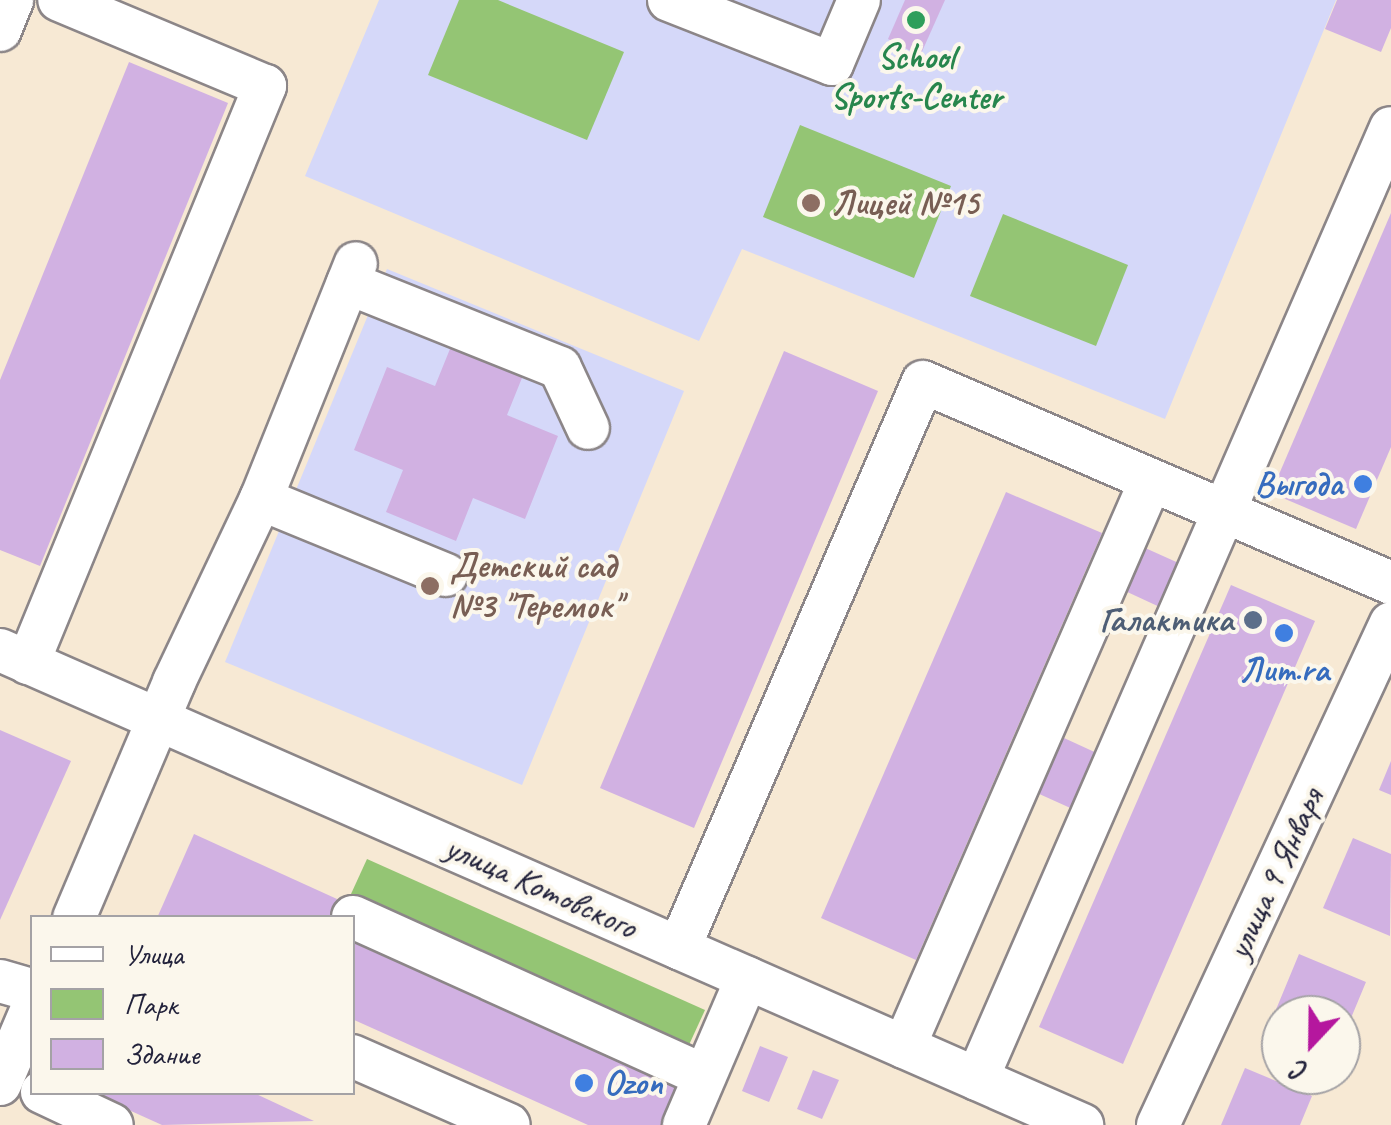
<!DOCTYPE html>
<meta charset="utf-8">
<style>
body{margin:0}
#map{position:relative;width:1391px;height:1125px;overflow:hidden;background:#f7e9d4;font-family:Caveat,sans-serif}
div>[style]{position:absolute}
.built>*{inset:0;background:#d5d8f9}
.green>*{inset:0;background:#94c574}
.building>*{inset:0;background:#d1b1e2}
.roads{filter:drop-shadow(2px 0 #8c8688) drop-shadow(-2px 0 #8c8688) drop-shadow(0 2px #8c8688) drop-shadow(0 -2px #8c8688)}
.minor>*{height:42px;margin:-21px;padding:0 21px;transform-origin:21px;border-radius:21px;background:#fff}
.dots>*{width:28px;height:28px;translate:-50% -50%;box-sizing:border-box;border:5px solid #fbf7ec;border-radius:50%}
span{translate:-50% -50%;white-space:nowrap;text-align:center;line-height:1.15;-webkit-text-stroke:8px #fbf7ec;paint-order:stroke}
.leisure-label{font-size:35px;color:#27864d;font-weight:700}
.education-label{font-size:35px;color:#785e54;font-weight:700}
.left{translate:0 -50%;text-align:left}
.shop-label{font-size:35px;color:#366cbe;font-weight:700}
.right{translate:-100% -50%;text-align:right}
.service-label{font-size:35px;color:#4e5e75;font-weight:700}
.street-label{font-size:35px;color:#22223b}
.legend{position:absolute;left:30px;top:915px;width:325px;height:180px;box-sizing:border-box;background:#fbf7ec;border:2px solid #a4a2a5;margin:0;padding:12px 18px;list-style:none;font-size:30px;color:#22223b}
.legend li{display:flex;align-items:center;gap:20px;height:50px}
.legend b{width:50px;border:2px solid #a4a2a5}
.north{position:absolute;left:1261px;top:995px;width:100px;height:100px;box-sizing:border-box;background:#fbf7ec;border:2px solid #a4a2a5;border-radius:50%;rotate:202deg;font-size:28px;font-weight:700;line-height:40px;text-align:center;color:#22223b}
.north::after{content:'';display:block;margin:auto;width:35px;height:45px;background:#b5179e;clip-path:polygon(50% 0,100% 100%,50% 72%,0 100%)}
</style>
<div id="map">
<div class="built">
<div style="clip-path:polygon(379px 0,1336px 0,1165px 419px,742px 249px,699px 341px,305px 176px)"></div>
<div style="clip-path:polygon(387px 269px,684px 391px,522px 785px,225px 662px)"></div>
</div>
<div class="green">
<div style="clip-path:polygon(459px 0,498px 0,624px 52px,587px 140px,428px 75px)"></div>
<div style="clip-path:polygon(800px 125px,951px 186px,914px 278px,763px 217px)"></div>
<div style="clip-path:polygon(1003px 214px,1128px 265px,1096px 346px,970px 296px)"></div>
<div style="clip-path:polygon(367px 859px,705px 1010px,677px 1071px,340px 918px)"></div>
</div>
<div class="building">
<div style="clip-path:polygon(905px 0,945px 0,920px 56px,888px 39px)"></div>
<div style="clip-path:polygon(1337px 0,1391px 0,1391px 28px,1381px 52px,1325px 29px)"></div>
<div style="clip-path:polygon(129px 62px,228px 103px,40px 566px,0 550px,0 380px)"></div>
<div style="clip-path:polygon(1391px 213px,1391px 447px,1356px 529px,1271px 493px)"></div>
<div style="clip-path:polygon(454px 339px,526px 368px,507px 415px,558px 436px,525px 519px,473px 498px,456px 541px,386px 512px,403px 470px,354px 450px,387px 367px,435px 386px)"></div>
<div style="clip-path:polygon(784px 351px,878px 391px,694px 828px,600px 788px)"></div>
<div style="clip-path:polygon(1006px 492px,1102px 533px,916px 960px,821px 918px)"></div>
<div style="clip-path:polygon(1143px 547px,1183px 565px,1164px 609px,1123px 590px)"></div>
<div style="clip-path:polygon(1231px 585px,1315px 621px,1123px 1064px,1039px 1027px)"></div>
<div style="clip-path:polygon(0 730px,71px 761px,0 920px)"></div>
<div style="clip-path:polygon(1051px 732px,1101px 755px,1077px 811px,1026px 788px)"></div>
<div style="clip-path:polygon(1391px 761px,1391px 795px,1379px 790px)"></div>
<div style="clip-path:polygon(194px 834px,337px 899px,329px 918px,157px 918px)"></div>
<div style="clip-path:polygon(1353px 838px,1391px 854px,1390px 936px,1323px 908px)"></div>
<div style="clip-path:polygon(352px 942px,679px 1089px,663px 1125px,588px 1125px,352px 1019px)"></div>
<div style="clip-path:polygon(1299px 954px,1366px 982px,1341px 1042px,1341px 1015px,1281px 1015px,1281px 1028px,1270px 1024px)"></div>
<div style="clip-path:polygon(760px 1046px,788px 1057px,769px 1102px,742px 1091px)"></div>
<div style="clip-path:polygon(1245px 1068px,1312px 1096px,1300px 1125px,1221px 1125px)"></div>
<div style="clip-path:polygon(813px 1070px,839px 1080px,822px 1119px,797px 1109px)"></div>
<div style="clip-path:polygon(89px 1092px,252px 1092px,314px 1121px,162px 1125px)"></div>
</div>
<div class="roads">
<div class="minor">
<div style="left:669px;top:0;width:175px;rotate:21.4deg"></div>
<div style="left:832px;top:64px;width:69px;rotate:-67.1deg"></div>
<div style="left:0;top:30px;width:32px;rotate:-68deg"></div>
<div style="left:348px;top:283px;width:228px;rotate:21.8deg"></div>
<div style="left:560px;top:368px;width:66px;rotate:65deg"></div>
<div style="left:261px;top:499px;width:200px;rotate:22.3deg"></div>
<div style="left:0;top:650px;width:1182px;rotate:23.7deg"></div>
<div style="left:28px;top:663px;width:624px;rotate:-67.67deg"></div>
<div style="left:265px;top:86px;width:223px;rotate:-157.3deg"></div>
<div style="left:353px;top:917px;width:384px;rotate:24.3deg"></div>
<div style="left:74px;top:918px;width:256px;rotate:-67deg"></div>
<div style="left:174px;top:682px;width:203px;rotate:-64.6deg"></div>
<div style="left:261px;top:499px;width:254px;rotate:-68.1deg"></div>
<div style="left:679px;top:948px;width:616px;rotate:-66.68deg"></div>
<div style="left:923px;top:382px;width:509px;rotate:23.24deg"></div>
<div style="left:0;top:981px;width:33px;rotate:16deg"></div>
<div style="left:904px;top:1047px;width:618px;rotate:-66.46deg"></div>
<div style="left:352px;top:1056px;width:171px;rotate:23.7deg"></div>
<div style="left:977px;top:1079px;width:1037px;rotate:-66.48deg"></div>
<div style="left:0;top:1084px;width:82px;rotate:-66.9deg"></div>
<div style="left:42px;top:1092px;width:77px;rotate:25.2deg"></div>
<div style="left:684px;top:1125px;width:160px;rotate:-66.8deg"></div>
<div style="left:1158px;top:1125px;width:553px;rotate:-65.1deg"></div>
</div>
</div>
<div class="dots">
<div style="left:916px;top:20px;background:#2e9e5b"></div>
<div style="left:811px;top:203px;background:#8d6e63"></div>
<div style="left:1363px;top:484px;background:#3f7fe0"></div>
<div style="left:430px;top:586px;background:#8d6e63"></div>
<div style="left:1253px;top:620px;background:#5c6f8a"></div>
<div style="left:1284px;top:633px;background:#3f7fe0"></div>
<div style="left:584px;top:1083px;background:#3f7fe0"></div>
</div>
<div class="leisure-label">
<span style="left:916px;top:77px">School<br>Sports-Center</span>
</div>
<div class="education-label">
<span class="left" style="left:831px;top:203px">Лицей №15</span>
<span class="left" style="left:450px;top:586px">Детский сад<br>№3 "Теремок"</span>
</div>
<div class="shop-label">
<span class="right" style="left:1343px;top:484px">Выгода</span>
<span style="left:1284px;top:670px">Лит.ra</span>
<span class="left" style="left:604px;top:1083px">Ozon</span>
</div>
<div class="service-label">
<span class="right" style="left:1233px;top:620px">Галактика</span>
</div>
<div class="street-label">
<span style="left:1275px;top:874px;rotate:-65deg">улица 9 Января</span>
<span style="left:541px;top:887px;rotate:24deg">улица Котовского</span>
</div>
<ul class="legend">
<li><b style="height:12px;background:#fff"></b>Улица</li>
<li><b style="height:28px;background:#94c574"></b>Парк</li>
<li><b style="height:28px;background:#d1b1e2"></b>Здание</li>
</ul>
<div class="north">С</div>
</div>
